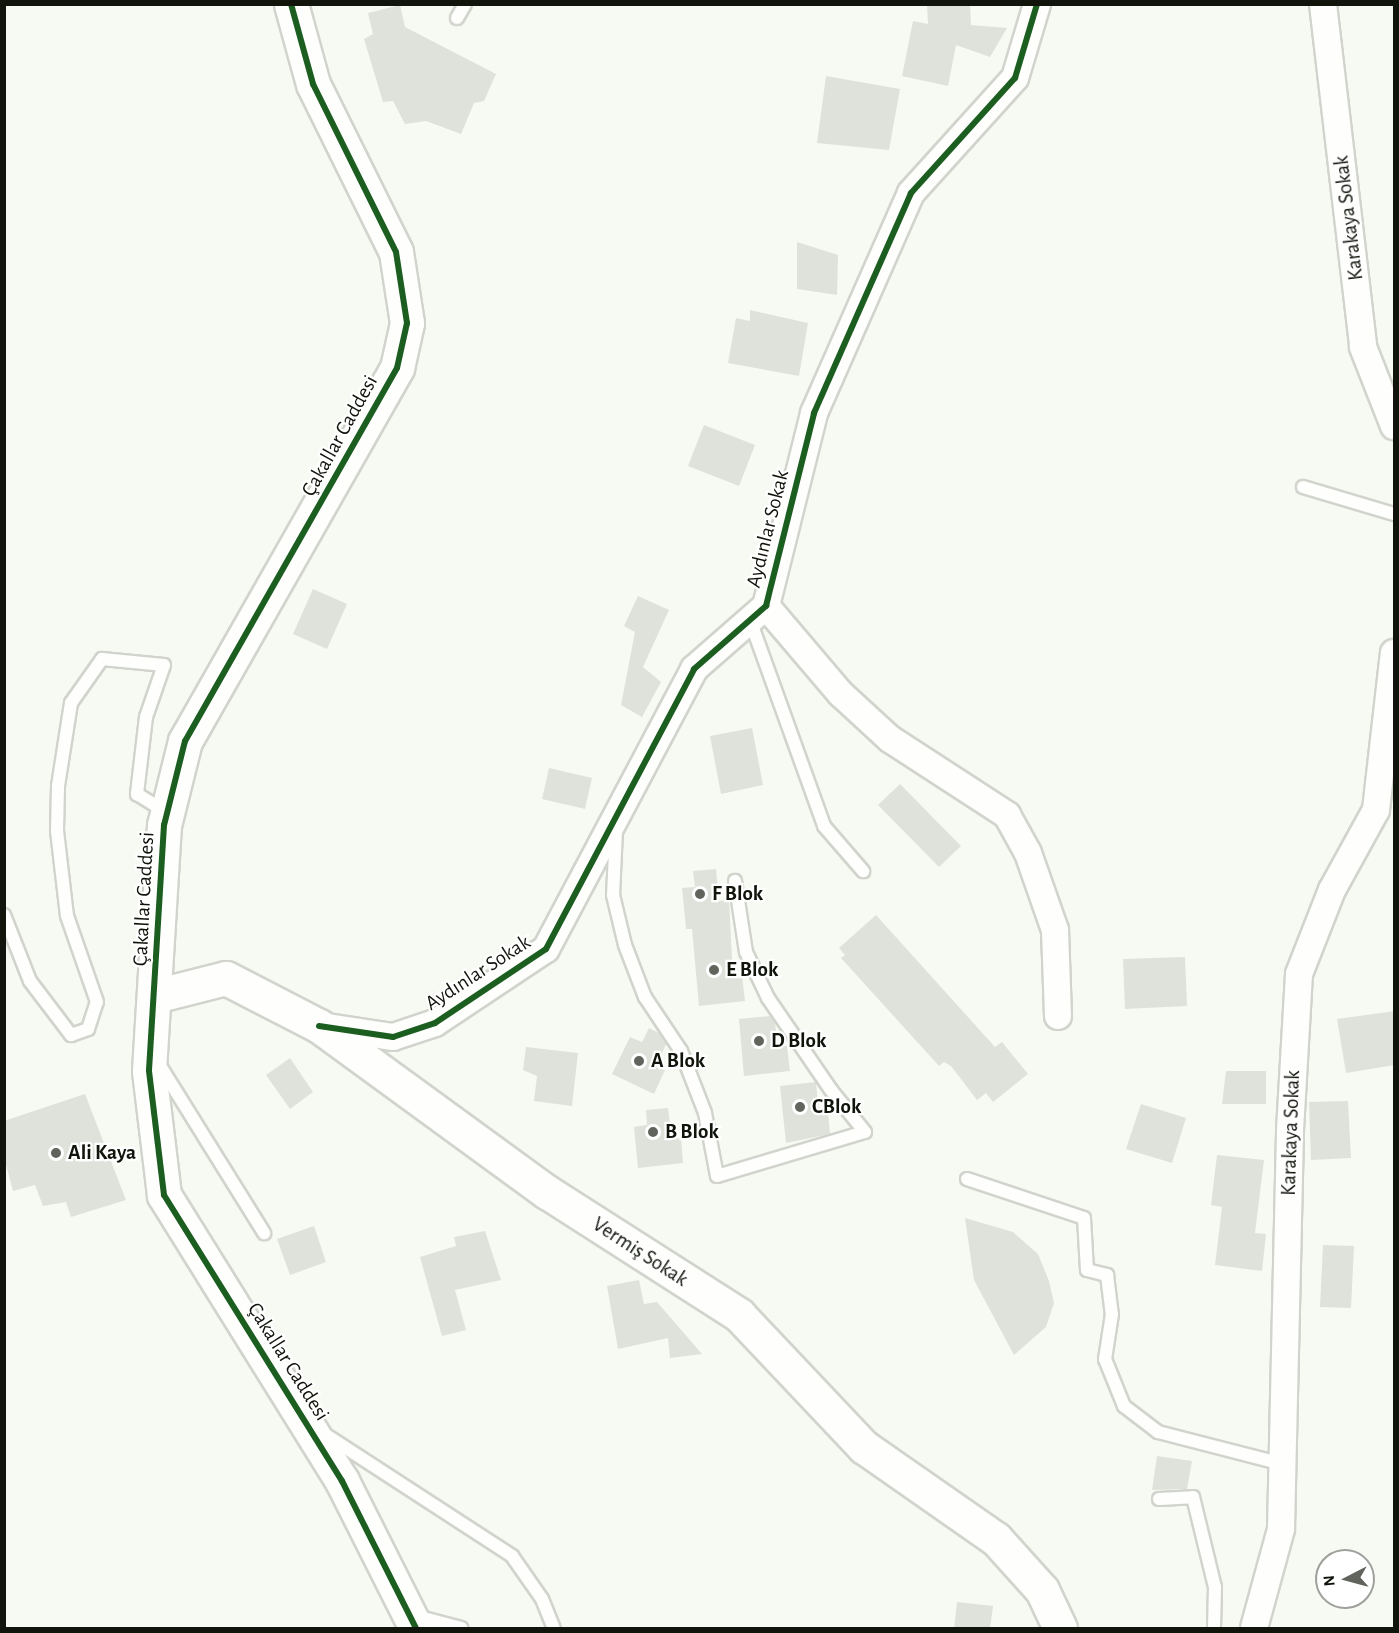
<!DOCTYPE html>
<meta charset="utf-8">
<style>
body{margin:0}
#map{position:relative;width:1399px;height:1633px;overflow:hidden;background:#f7faf2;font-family:"Alegreya Sans",sans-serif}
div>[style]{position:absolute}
.building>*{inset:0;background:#dee2da}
.roads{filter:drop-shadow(2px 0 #d1d4cc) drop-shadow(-2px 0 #d1d4cc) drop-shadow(0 2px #d1d4cc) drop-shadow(0 -2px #d1d4cc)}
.lane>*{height:12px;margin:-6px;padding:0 6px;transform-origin:6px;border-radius:6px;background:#fefefd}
.street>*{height:26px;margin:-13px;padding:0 13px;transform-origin:13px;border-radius:13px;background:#fefefd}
.secondary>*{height:33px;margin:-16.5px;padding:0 16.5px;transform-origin:16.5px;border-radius:16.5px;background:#fefefd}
.cycleway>*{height:6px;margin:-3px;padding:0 3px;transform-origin:3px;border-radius:3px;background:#1b5e20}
.dots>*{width:16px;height:16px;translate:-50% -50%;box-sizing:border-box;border:3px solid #fff;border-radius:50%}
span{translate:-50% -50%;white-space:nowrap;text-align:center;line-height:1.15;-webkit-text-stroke:4.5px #fff;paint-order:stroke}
.street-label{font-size:21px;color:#10140b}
.poi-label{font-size:21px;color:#10140b;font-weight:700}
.left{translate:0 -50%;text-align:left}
.frame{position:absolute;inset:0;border:6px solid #10140b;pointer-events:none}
.north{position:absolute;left:1315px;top:1549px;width:60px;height:60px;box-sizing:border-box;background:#fff;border:2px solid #9fa19d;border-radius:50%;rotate:264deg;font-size:16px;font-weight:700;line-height:24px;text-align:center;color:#10140b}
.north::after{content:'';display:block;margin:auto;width:21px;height:27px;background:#61645c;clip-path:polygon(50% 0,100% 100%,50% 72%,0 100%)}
</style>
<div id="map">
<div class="building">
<div style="clip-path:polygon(927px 4px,970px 4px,971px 25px,1007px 28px,990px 57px,956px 45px,948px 86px,902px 76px,913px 21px,928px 24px)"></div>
<div style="clip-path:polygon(400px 5px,405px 27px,496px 74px,484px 101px,474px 103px,461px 134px,426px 121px,405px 124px,393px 101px,383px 102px,364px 39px,373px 34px,368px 13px)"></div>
<div style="clip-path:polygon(826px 76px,900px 89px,889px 150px,817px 143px)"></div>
<div style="clip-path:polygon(797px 242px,838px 255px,837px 295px,797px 289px)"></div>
<div style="clip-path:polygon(750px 310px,808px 323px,799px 376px,728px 363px,736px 318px,750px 321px)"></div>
<div style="clip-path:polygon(704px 425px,755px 445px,739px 486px,688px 466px)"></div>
<div style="clip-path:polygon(313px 589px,347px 604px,327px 649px,293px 634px)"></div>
<div style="clip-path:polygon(638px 596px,669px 610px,643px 667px,661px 682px,642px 717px,621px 705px,635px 632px,624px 626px)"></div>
<div style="clip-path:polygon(752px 728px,763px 785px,721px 794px,710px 736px)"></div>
<div style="clip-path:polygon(549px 768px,592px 778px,585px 809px,542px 799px)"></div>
<div style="clip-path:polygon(900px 784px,961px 846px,939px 867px,878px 805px)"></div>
<div style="clip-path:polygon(716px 869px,719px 901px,729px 900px,733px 977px,742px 976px,745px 1001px,699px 1006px,692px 929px,686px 929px,682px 888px,695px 887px,693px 871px)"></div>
<div style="clip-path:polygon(876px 915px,995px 1047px,1002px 1042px,1028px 1074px,993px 1102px,986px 1093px,977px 1100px,951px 1066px,944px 1062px,939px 1066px,841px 958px,845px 955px,839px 948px)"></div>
<div style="clip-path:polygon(1185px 957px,1187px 1006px,1125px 1009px,1123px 959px)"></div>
<div style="clip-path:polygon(1395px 1011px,1395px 1065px,1346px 1073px,1337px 1019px)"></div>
<div style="clip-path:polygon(770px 1016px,775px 1023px,778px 1047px,787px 1046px,790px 1071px,744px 1076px,739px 1019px)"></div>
<div style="clip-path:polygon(649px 1028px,659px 1033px,666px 1044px,656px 1067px,665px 1070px,654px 1094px,612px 1074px,630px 1037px,642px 1042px)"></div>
<div style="clip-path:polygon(526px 1047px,578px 1053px,572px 1106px,534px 1101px,537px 1076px,523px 1070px)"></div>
<div style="clip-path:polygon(290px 1058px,313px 1092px,290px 1109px,266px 1075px)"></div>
<div style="clip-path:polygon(1226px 1071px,1266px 1071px,1266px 1104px,1222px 1104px)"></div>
<div style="clip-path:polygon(816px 1082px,819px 1114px,828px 1113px,830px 1134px,786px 1143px,780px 1086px)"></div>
<div style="clip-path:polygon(85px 1094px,126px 1200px,71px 1217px,66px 1202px,43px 1206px,35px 1185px,13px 1191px,4px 1157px,4px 1121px)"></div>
<div style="clip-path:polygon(1348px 1101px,1351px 1158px,1311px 1160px,1309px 1102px)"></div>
<div style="clip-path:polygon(1141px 1104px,1186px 1118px,1172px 1163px,1126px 1149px)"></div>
<div style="clip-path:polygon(668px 1108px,672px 1139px,681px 1138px,683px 1163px,638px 1168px,634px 1127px,647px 1125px,646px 1110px)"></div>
<div style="clip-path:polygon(1217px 1155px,1264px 1160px,1255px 1233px,1266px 1234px,1262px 1271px,1215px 1265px,1222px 1207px,1211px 1205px)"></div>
<div style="clip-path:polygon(965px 1218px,1013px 1232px,1038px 1254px,1049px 1281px,1054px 1303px,1046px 1327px,1014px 1355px,974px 1280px)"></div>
<div style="clip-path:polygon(314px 1226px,326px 1262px,290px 1275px,277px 1239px)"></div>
<div style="clip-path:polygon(485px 1231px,501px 1280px,455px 1290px,466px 1330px,442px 1336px,420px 1257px,456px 1246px,454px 1237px)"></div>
<div style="clip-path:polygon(1323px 1245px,1354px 1246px,1351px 1308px,1320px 1307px)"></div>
<div style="clip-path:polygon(639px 1280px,644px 1304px,657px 1302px,702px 1354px,670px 1358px,668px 1338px,618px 1349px,607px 1286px)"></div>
<div style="clip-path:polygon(1157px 1456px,1192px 1461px,1187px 1489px,1152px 1490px)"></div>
<div style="clip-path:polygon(957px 1602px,993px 1606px,990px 1629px,954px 1629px)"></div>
</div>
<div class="roads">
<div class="lane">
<div style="left:457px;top:18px;width:16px;rotate:-60deg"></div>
<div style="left:1303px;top:487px;width:95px;rotate:16.5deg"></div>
<div style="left:750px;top:620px;width:219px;rotate:70.2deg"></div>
<div style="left:824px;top:826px;width:60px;rotate:49.1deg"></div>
<div style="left:616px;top:830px;width:65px;rotate:92.6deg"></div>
<div style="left:613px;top:895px;width:51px;rotate:76.5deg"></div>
<div style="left:625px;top:945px;width:56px;rotate:69deg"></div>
<div style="left:645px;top:997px;width:65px;rotate:56.3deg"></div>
<div style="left:681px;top:1051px;width:66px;rotate:68.8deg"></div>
<div style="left:705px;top:1113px;width:64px;rotate:79.2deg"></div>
<div style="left:717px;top:1176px;width:154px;rotate:-16.6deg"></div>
<div style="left:865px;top:1132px;width:54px;rotate:-129deg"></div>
<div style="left:831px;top:1090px;width:112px;rotate:-124.4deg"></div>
<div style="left:768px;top:998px;width:51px;rotate:-115.6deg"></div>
<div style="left:746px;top:952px;width:72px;rotate:-98.8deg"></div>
<div style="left:4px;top:915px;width:71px;rotate:68.5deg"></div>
<div style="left:30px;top:981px;width:68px;rotate:52.8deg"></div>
<div style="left:71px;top:1035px;width:18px;rotate:-19deg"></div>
<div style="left:88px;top:1029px;width:28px;rotate:-72deg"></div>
<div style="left:97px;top:1002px;width:91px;rotate:-109.2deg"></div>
<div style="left:67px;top:916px;width:86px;rotate:-96.7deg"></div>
<div style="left:57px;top:831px;width:45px;rotate:-88.7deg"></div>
<div style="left:58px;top:786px;width:84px;rotate:-81.1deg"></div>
<div style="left:71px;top:703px;width:54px;rotate:-54.8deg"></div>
<div style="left:102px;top:659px;width:62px;rotate:5.5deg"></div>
<div style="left:164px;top:665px;width:55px;rotate:109.1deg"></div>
<div style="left:146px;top:717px;width:78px;rotate:96.7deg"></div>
<div style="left:137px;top:794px;width:32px;rotate:32deg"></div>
<div style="left:157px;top:1061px;width:203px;rotate:58.1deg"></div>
<div style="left:967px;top:1179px;width:123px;rotate:18.4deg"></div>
<div style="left:1084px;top:1218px;width:52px;rotate:86.7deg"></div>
<div style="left:1087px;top:1270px;width:21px;rotate:14deg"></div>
<div style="left:1107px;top:1275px;width:39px;rotate:83deg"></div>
<div style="left:1112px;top:1314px;width:46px;rotate:98.8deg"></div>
<div style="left:1105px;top:1359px;width:51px;rotate:68deg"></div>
<div style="left:1124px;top:1406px;width:43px;rotate:37.4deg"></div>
<div style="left:1158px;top:1432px;width:129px;rotate:14.4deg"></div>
<div style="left:326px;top:1435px;width:222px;rotate:33deg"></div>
<div style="left:512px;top:1556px;width:52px;rotate:55.1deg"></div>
<div style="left:542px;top:1599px;width:31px;rotate:68deg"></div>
<div style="left:1159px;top:1499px;width:34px;rotate:-3deg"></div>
<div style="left:1193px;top:1497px;width:93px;rotate:76.3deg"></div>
<div style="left:1215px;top:1587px;width:41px;rotate:91.4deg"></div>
<div style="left:416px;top:1616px;width:47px;rotate:14.9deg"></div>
</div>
<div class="street">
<div style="left:1323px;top:4px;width:345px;rotate:83.3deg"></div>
<div style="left:1363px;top:347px;width:85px;rotate:68.6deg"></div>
<div style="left:766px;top:606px;width:116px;rotate:49.6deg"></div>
<div style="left:841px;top:694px;width:67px;rotate:42.6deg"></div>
<div style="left:890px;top:739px;width:140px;rotate:33deg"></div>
<div style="left:1007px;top:815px;width:43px;rotate:61.1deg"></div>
<div style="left:1028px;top:853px;width:82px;rotate:70.7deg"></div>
<div style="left:1055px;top:930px;width:86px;rotate:88deg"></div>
<div style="left:321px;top:1026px;width:73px;rotate:8.7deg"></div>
<div style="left:393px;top:1037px;width:44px;rotate:-18.4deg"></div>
<div style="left:435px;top:1023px;width:133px;rotate:-33.7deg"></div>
<div style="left:546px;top:949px;width:317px;rotate:-62.1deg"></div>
<div style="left:694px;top:669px;width:96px;rotate:-41.2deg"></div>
<div style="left:766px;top:606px;width:199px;rotate:-76deg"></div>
<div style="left:814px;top:413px;width:240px;rotate:-66.2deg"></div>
<div style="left:911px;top:193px;width:155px;rotate:-47.9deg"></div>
<div style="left:1015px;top:78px;width:77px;rotate:-73.4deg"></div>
<div style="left:1254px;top:1628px;width:103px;rotate:-74.7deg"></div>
<div style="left:1281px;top:1529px;width:399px;rotate:-88.7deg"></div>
<div style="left:1290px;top:1130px;width:156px;rotate:-86.7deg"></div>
<div style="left:1299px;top:974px;width:90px;rotate:-68.6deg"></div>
<div style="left:1332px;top:890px;width:91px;rotate:-61.2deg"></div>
<div style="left:1376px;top:810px;width:158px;rotate:-83.5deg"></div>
</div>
<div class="secondary">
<div style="left:291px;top:4px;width:83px;rotate:74.6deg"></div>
<div style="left:313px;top:84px;width:187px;rotate:63.7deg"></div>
<div style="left:396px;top:252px;width:72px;rotate:81.2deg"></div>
<div style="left:407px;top:323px;width:46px;rotate:102.5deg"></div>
<div style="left:397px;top:368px;width:429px;rotate:119.6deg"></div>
<div style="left:185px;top:741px;width:87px;rotate:104deg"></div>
<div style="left:164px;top:825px;width:246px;rotate:93.5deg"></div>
<div style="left:149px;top:1071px;width:125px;rotate:83.1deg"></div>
<div style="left:164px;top:1195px;width:337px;rotate:58.1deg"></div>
<div style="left:342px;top:1481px;width:165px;rotate:63.3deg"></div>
<div style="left:155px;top:996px;width:73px;rotate:-14.2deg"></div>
<div style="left:226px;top:978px;width:105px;rotate:27.3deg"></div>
<div style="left:319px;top:1026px;width:282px;rotate:36.1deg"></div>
<div style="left:547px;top:1192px;width:228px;rotate:32.6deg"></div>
<div style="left:739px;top:1315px;width:182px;rotate:46.6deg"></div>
<div style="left:864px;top:1447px;width:161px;rotate:34.9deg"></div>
<div style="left:996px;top:1539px;width:69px;rotate:48deg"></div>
<div style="left:1042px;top:1590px;width:42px;rotate:64.7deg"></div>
</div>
</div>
<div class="cycleway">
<div style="left:291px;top:4px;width:83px;rotate:74.6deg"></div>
<div style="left:313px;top:84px;width:187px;rotate:63.7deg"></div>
<div style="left:396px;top:252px;width:72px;rotate:81.2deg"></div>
<div style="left:407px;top:323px;width:46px;rotate:102.5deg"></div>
<div style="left:397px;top:368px;width:429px;rotate:119.6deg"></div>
<div style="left:185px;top:741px;width:87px;rotate:104deg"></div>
<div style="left:164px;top:825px;width:246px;rotate:93.5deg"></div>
<div style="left:149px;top:1071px;width:125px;rotate:83.1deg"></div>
<div style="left:164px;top:1195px;width:337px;rotate:58.1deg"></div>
<div style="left:342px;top:1481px;width:165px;rotate:63.3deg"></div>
<div style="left:319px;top:1026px;width:75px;rotate:8.5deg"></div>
<div style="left:393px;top:1037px;width:44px;rotate:-18.4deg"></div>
<div style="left:435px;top:1023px;width:133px;rotate:-33.7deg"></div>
<div style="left:546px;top:949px;width:317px;rotate:-62.1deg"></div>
<div style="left:694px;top:669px;width:96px;rotate:-41.2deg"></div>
<div style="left:766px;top:606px;width:199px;rotate:-76deg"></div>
<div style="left:814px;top:413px;width:240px;rotate:-66.2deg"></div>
<div style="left:911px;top:193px;width:155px;rotate:-47.9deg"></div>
<div style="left:1015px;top:78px;width:77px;rotate:-73.4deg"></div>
</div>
<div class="dots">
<div style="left:700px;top:894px;background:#61645c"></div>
<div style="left:714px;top:970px;background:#61645c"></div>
<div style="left:759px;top:1041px;background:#61645c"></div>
<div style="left:639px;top:1061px;background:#61645c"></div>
<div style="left:800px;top:1107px;background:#61645c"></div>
<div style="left:653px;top:1132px;background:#61645c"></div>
<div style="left:56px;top:1153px;background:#61645c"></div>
</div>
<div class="street-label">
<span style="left:1349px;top:218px;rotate:-97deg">Karakaya Sokak</span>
<span style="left:340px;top:436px;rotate:-61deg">Çakallar Caddesi</span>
<span style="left:768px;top:529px;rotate:-76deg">Aydınlar Sokak</span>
<span style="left:144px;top:899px;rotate:-87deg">Çakallar Caddesi</span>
<span style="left:478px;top:973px;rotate:-33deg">Aydınlar Sokak</span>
<span style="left:1291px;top:1133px;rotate:-88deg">Karakaya Sokak</span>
<span style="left:640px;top:1252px;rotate:33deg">Vermiş Sokak</span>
<span style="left:288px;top:1362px;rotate:58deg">Çakallar Caddesi</span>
</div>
<div class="poi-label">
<span class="left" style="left:712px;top:894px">F Blok</span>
<span class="left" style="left:726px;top:970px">E Blok</span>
<span class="left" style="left:771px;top:1041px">D Blok</span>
<span class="left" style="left:651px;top:1061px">A Blok</span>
<span class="left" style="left:812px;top:1107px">CBlok</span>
<span class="left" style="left:665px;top:1132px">B Blok</span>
<span class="left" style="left:68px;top:1153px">Ali Kaya</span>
</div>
<div class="frame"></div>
<div class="north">N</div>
</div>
